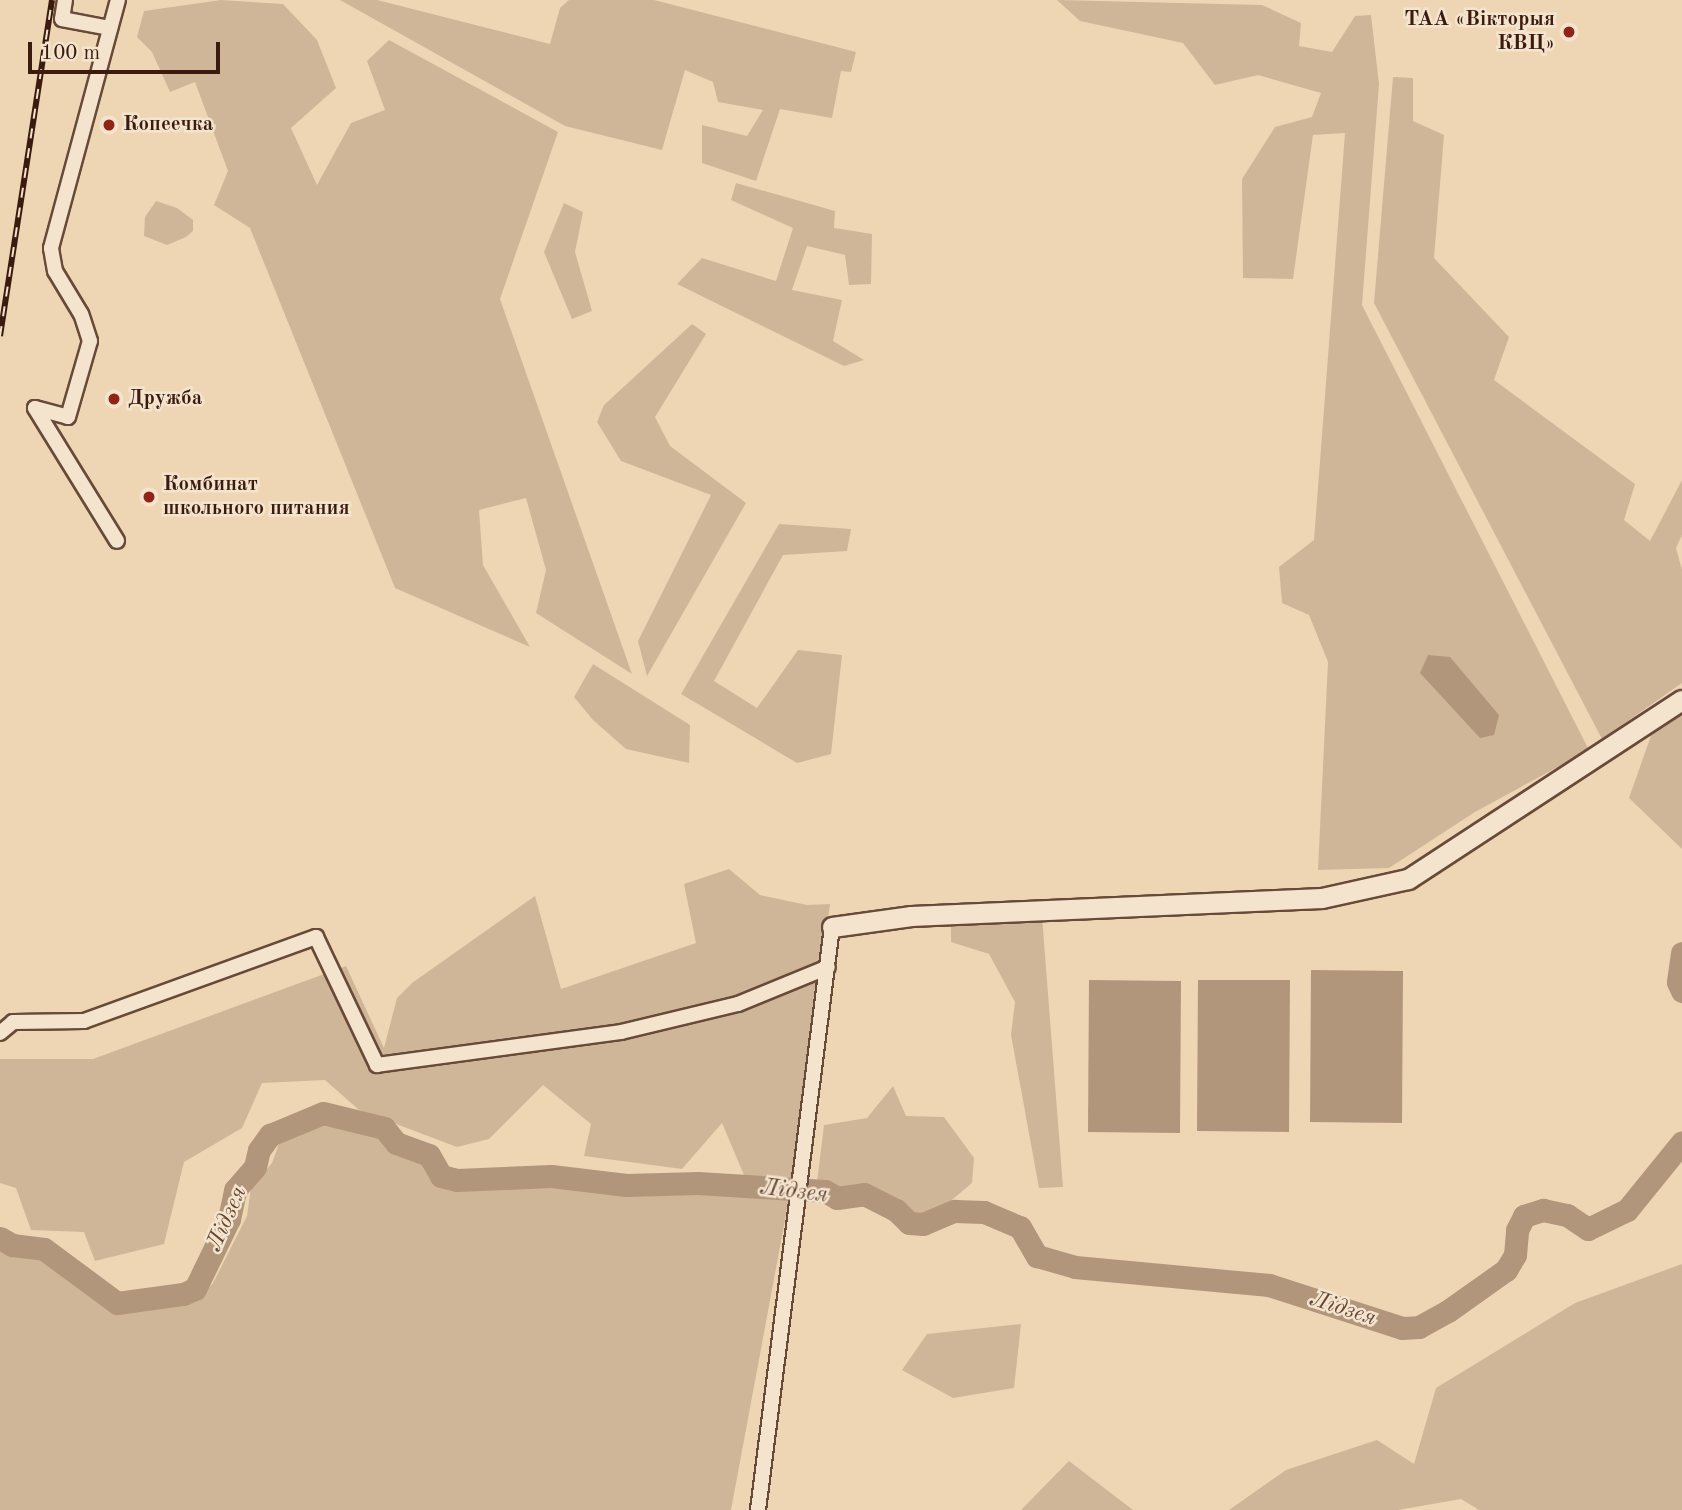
<!DOCTYPE html>
<meta charset="utf-8">
<style>
body{margin:0}
#map{position:relative;width:1682px;height:1510px;overflow:hidden;background:#eed6b4;font-family:"Old Standard TT",serif}
div>[style]{position:absolute}
.green>*{inset:0;background:#d0b698}
.water>*{inset:0;background:#b1967c}
.river>*{height:23px;margin:-11.5px;padding:0 11.5px;transform-origin:11.5px;border-radius:11.5px;background:#b1967c}
.roads{filter:drop-shadow(2px 0 #684a38) drop-shadow(-2px 0 #684a38) drop-shadow(0 2px #684a38) drop-shadow(0 -2px #684a38)}
.street>*{height:14px;margin:-7px;padding:0 7px;transform-origin:7px;border-radius:7px;background:#f4e4ce}
.secondary>*{height:19px;margin:-9.5px;padding:0 9.5px;transform-origin:9.5px;border-radius:9.5px;background:#f4e4ce}
.rail>*{height:6px;margin-top:-3px;transform-origin:0;background:repeating-linear-gradient(90deg,#f4e4ce 0 10px,#3b1b0f 0 20px);box-sizing:border-box;border-block:2px solid #3b1b0f}
.dots>*{width:19px;height:19px;translate:-50% -50%;box-sizing:border-box;border:4px solid #f4e4ce;border-radius:50%}
span{translate:-50% -50%;white-space:nowrap;text-align:center;line-height:1.15;-webkit-text-stroke:5px #f4e4ce;paint-order:stroke}
.poi-label{font-size:21px;color:#3b1b0f;font-weight:700}
.right{translate:-100% -50%;text-align:right}
.left{translate:0 -50%;text-align:left}
.water-label{font-size:23px;color:#644635;font-style:italic}
.scale{position:absolute;left:28px;top:42px;width:192px;height:32px;box-sizing:border-box;border:4px solid #3b1b0f;border-top:0;padding-left:9px;font-size:21px;line-height:24px;white-space:nowrap;color:#3b1b0f;-webkit-text-stroke:5px #f4e4ce;paint-order:stroke}
</style>
<div id="map">
<div class="green">
<div style="clip-path:polygon(221px 0,283px 4px,317px 40px,336px 88px,291px 128px,317px 185px,351px 123px,385px 110px,367px 61px,389px 40px,558px 132px,500px 299px,632px 674px,536px 613px,546px 570px,526px 498px,479px 510px,483px 565px,530px 647px,395px 588px,250px 228px,214px 205px,228px 171px,195px 82px,170px 92px,152px 52px,137px 37px,144px 11px)"></div>
<div style="clip-path:polygon(340px 0,377px 0,550px 44px,560px 8px,569px 0,654px 0,856px 52px,851px 72px,841px 71px,832px 118px,780px 109px,756px 181px,702px 163px,702px 125px,747px 136px,763px 110px,718px 102px,713px 82px,685px 70px,662px 150px,565px 126px)"></div>
<div style="clip-path:polygon(1057px 0,1262px 5px,1301px 23px,1299px 46px,1332px 52px,1355px 16px,1371px 15px,1379px 84px,1362px 305px,1589px 750px,1475px 812px,1389px 868px,1318px 870px,1328px 662px,1309px 615px,1282px 603px,1279px 567px,1314px 540px,1345px 133px,1313px 135px,1293px 279px,1243px 278px,1242px 179px,1275px 127px,1312px 117px,1321px 93px,1258px 75px,1215px 85px,1183px 43px,1080px 21px)"></div>
<div style="clip-path:polygon(1393px 77px,1413px 78px,1413px 121px,1444px 135px,1434px 258px,1509px 337px,1494px 380px,1635px 484px,1624px 520px,1650px 541px,1682px 480px,1682px 535px,1676px 548px,1682px 570px,1682px 683px,1602px 739px,1374px 303px)"></div>
<div style="clip-path:polygon(736px 183px,835px 211px,834px 228px,872px 234px,871px 284px,849px 285px,845px 255px,807px 246px,792px 290px,842px 300px,833px 341px,864px 360px,844px 366px,677px 284px,702px 258px,776px 281px,793px 228px,731px 200px)"></div>
<div style="clip-path:polygon(156px 201px,177px 208px,193px 220px,193px 231px,186px 237px,167px 245px,144px 236px,145px 217px)"></div>
<div style="clip-path:polygon(564px 203px,583px 212px,575px 252px,592px 311px,572px 319px,544px 252px)"></div>
<div style="clip-path:polygon(692px 324px,706px 334px,655px 417px,670px 446px,746px 503px,647px 676px,638px 641px,711px 495px,621px 461px,597px 422px,604px 405px)"></div>
<div style="clip-path:polygon(779px 524px,851px 529px,847px 551px,783px 555px,714px 681px,757px 708px,798px 650px,842px 655px,831px 754px,797px 763px,681px 694px)"></div>
<div style="clip-path:polygon(593px 664px,690px 725px,689px 763px,626px 749px,593px 720px,574px 697px)"></div>
<div style="clip-path:polygon(1682px 709px,1682px 849px,1629px 798px,1654px 727px)"></div>
<div style="clip-path:polygon(729px 869px,760px 895px,807px 905px,830px 904px,790px 1193px,731px 1510px,0 1510px,0 1238px,40px 1250px,70px 1267px,114px 1307px,202px 1296px,213px 1283px,247px 1216px,251px 1188px,272px 1163px,281px 1138px,336px 1116px,376px 1129px,400px 1150px,425px 1154px,438px 1176px,454px 1184px,472px 1186px,513px 1180px,628px 1190px,749px 1187px,722px 1123px,682px 1169px,584px 1156px,591px 1124px,543px 1085px,489px 1139px,457px 1147px,359px 1110px,325px 1080px,262px 1083px,242px 1128px,184px 1162px,164px 1244px,95px 1261px,84px 1232px,31px 1230px,16px 1188px,0 1183px,0 1059px,93px 1059px,346px 966px,384px 1048px,397px 998px,412px 983px,535px 896px,561px 989px,696px 943px,684px 884px)"></div>
<div style="clip-path:polygon(1042px 916px,1063px 1187px,1039px 1188px,1011px 1035px,1015px 1002px,989px 954px,951px 942px,951px 919px)"></div>
<div style="clip-path:polygon(893px 1086px,906px 1116px,944px 1117px,974px 1158px,972px 1183px,923px 1224px,909px 1223px,896px 1210px,864px 1194px,837px 1198px,816px 1190px,824px 1125px,867px 1118px)"></div>
<div style="clip-path:polygon(1682px 1264px,1682px 1510px,1479px 1510px,1461px 1499px,1398px 1510px,1229px 1510px,1286px 1470px,1377px 1440px,1414px 1464px,1436px 1388px,1575px 1303px)"></div>
<div style="clip-path:polygon(1021px 1324px,1014px 1388px,953px 1398px,902px 1370px,927px 1334px)"></div>
<div style="clip-path:polygon(1069px 1461px,1133px 1510px,1021px 1510px)"></div>
</div>
<div class="water">
<div style="clip-path:polygon(1428px 655px,1450px 657px,1499px 715px,1494px 735px,1480px 738px,1420px 673px)"></div>
<div style="clip-path:polygon(1311px 970px,1403px 971px,1402px 1123px,1310px 1122px)"></div>
<div style="clip-path:polygon(1089px 980px,1181px 981px,1180px 1133px,1088px 1132px)"></div>
<div style="clip-path:polygon(1198px 980px,1290px 980px,1289px 1132px,1197px 1131px)"></div>
</div>
<div class="river">
<div style="left:1682px;top:953px;width:29px;rotate:98deg"></div>
<div style="left:1678px;top:982px;width:10px;rotate:66deg"></div>
<div style="left:0;top:1238px;width:14px;rotate:30deg"></div>
<div style="left:12px;top:1245px;width:32px;rotate:7deg"></div>
<div style="left:44px;top:1249px;width:91px;rotate:36.5deg"></div>
<div style="left:117px;top:1303px;width:67px;rotate:-7.8deg"></div>
<div style="left:183px;top:1294px;width:13px;rotate:-23deg"></div>
<div style="left:195px;top:1289px;width:78px;rotate:-64.1deg"></div>
<div style="left:229px;top:1219px;width:30px;rotate:-78deg"></div>
<div style="left:235px;top:1190px;width:30px;rotate:-49deg"></div>
<div style="left:255px;top:1167px;width:17px;rotate:-77deg"></div>
<div style="left:259px;top:1150px;width:19px;rotate:-54deg"></div>
<div style="left:270px;top:1135px;width:57px;rotate:-22.5deg"></div>
<div style="left:323px;top:1113px;width:63px;rotate:13.8deg"></div>
<div style="left:384px;top:1128px;width:19px;rotate:51deg"></div>
<div style="left:396px;top:1143px;width:35px;rotate:20deg"></div>
<div style="left:429px;top:1155px;width:24px;rotate:60deg"></div>
<div style="left:441px;top:1176px;width:16px;rotate:14deg"></div>
<div style="left:457px;top:1180px;width:94px;rotate:-2.4deg"></div>
<div style="left:551px;top:1176px;width:76px;rotate:6.8deg"></div>
<div style="left:626px;top:1185px;width:72px;rotate:-1.6deg"></div>
<div style="left:698px;top:1183px;width:127px;rotate:3.6deg"></div>
<div style="left:825px;top:1191px;width:14px;rotate:30deg"></div>
<div style="left:837px;top:1198px;width:27px;rotate:-8deg"></div>
<div style="left:864px;top:1194px;width:36px;rotate:27deg"></div>
<div style="left:896px;top:1210px;width:18px;rotate:45deg"></div>
<div style="left:909px;top:1223px;width:14px;rotate:4deg"></div>
<div style="left:923px;top:1224px;width:34px;rotate:-23deg"></div>
<div style="left:954px;top:1211px;width:30px;rotate:2deg"></div>
<div style="left:984px;top:1212px;width:39px;rotate:23deg"></div>
<div style="left:1020px;top:1227px;width:34px;rotate:60deg"></div>
<div style="left:1037px;top:1256px;width:40px;rotate:16deg"></div>
<div style="left:1075px;top:1267px;width:195px;rotate:5.3deg"></div>
<div style="left:1269px;top:1285px;width:140px;rotate:17.9deg"></div>
<div style="left:1402px;top:1328px;width:17px;rotate:-3deg"></div>
<div style="left:1419px;top:1327px;width:33px;rotate:-29deg"></div>
<div style="left:1448px;top:1311px;width:71px;rotate:-35.3deg"></div>
<div style="left:1506px;top:1270px;width:17px;rotate:-59deg"></div>
<div style="left:1515px;top:1255px;width:25px;rotate:-85deg"></div>
<div style="left:1517px;top:1230px;width:16px;rotate:-63deg"></div>
<div style="left:1524px;top:1216px;width:20px;rotate:-18deg"></div>
<div style="left:1543px;top:1210px;width:25px;rotate:12deg"></div>
<div style="left:1567px;top:1215px;width:25px;rotate:34deg"></div>
<div style="left:1588px;top:1229px;width:43px;rotate:-26deg"></div>
<div style="left:1627px;top:1210px;width:87px;rotate:-51deg"></div>
</div>
<div class="roads">
<div class="street">
<div style="left:65px;top:0;width:19px;rotate:99deg"></div>
<div style="left:62px;top:19px;width:49px;rotate:10.6deg"></div>
<div style="left:35px;top:408px;width:34px;rotate:15deg"></div>
<div style="left:68px;top:417px;width:79px;rotate:-73.9deg"></div>
<div style="left:90px;top:341px;width:28px;rotate:-108deg"></div>
<div style="left:81px;top:314px;width:50px;rotate:-121.2deg"></div>
<div style="left:55px;top:271px;width:23px;rotate:-100deg"></div>
<div style="left:51px;top:248px;width:257px;rotate:-74.9deg"></div>
<div style="left:35px;top:408px;width:156px;rotate:58.3deg"></div>
<div style="left:0;top:1033px;width:17px;rotate:-40deg"></div>
<div style="left:13px;top:1022px;width:71px;rotate:-0.8deg"></div>
<div style="left:84px;top:1021px;width:247px;rotate:-19.9deg"></div>
<div style="left:316px;top:937px;width:142px;rotate:64.5deg"></div>
<div style="left:377px;top:1065px;width:246px;rotate:-7.7deg"></div>
<div style="left:621px;top:1032px;width:120px;rotate:-13.5deg"></div>
<div style="left:738px;top:1004px;width:97px;rotate:-22.3deg"></div>
<div style="left:758px;top:1510px;width:588px;rotate:-82.77deg"></div>
</div>
<div class="secondary">
<div style="left:832px;top:927px;width:80px;rotate:-7.9deg"></div>
<div style="left:911px;top:916px;width:411px;rotate:-2.5deg"></div>
<div style="left:1322px;top:898px;width:88px;rotate:-12.5deg"></div>
<div style="left:1408px;top:879px;width:327px;rotate:-33.2deg"></div>
</div>
</div>
<div class="rail">
<div style="left:0;top:336px;width:340px;rotate:-81.2deg"></div>
</div>
<div class="dots">
<div style="left:1569px;top:32px;background:#8f2418"></div>
<div style="left:109px;top:125px;background:#8f2418"></div>
<div style="left:114px;top:399px;background:#8f2418"></div>
<div style="left:149px;top:497px;background:#8f2418"></div>
</div>
<div class="poi-label">
<span class="right" style="left:1555px;top:32px">ТАА «Вікторыя<br>КВЦ»</span>
<span class="left" style="left:123px;top:125px">Копеечка</span>
<span class="left" style="left:128px;top:399px">Дружба</span>
<span class="left" style="left:163px;top:497px">Комбинат<br>школьного питания</span>
</div>
<div class="water-label">
<span style="left:794px;top:1192px;rotate:7deg">Лідзея</span>
<span style="left:227px;top:1219px;rotate:-66deg">Лідзея</span>
<span style="left:1343px;top:1309px;rotate:18deg">Лідзея</span>
</div>
<div class="scale">100 m</div>
</div>
